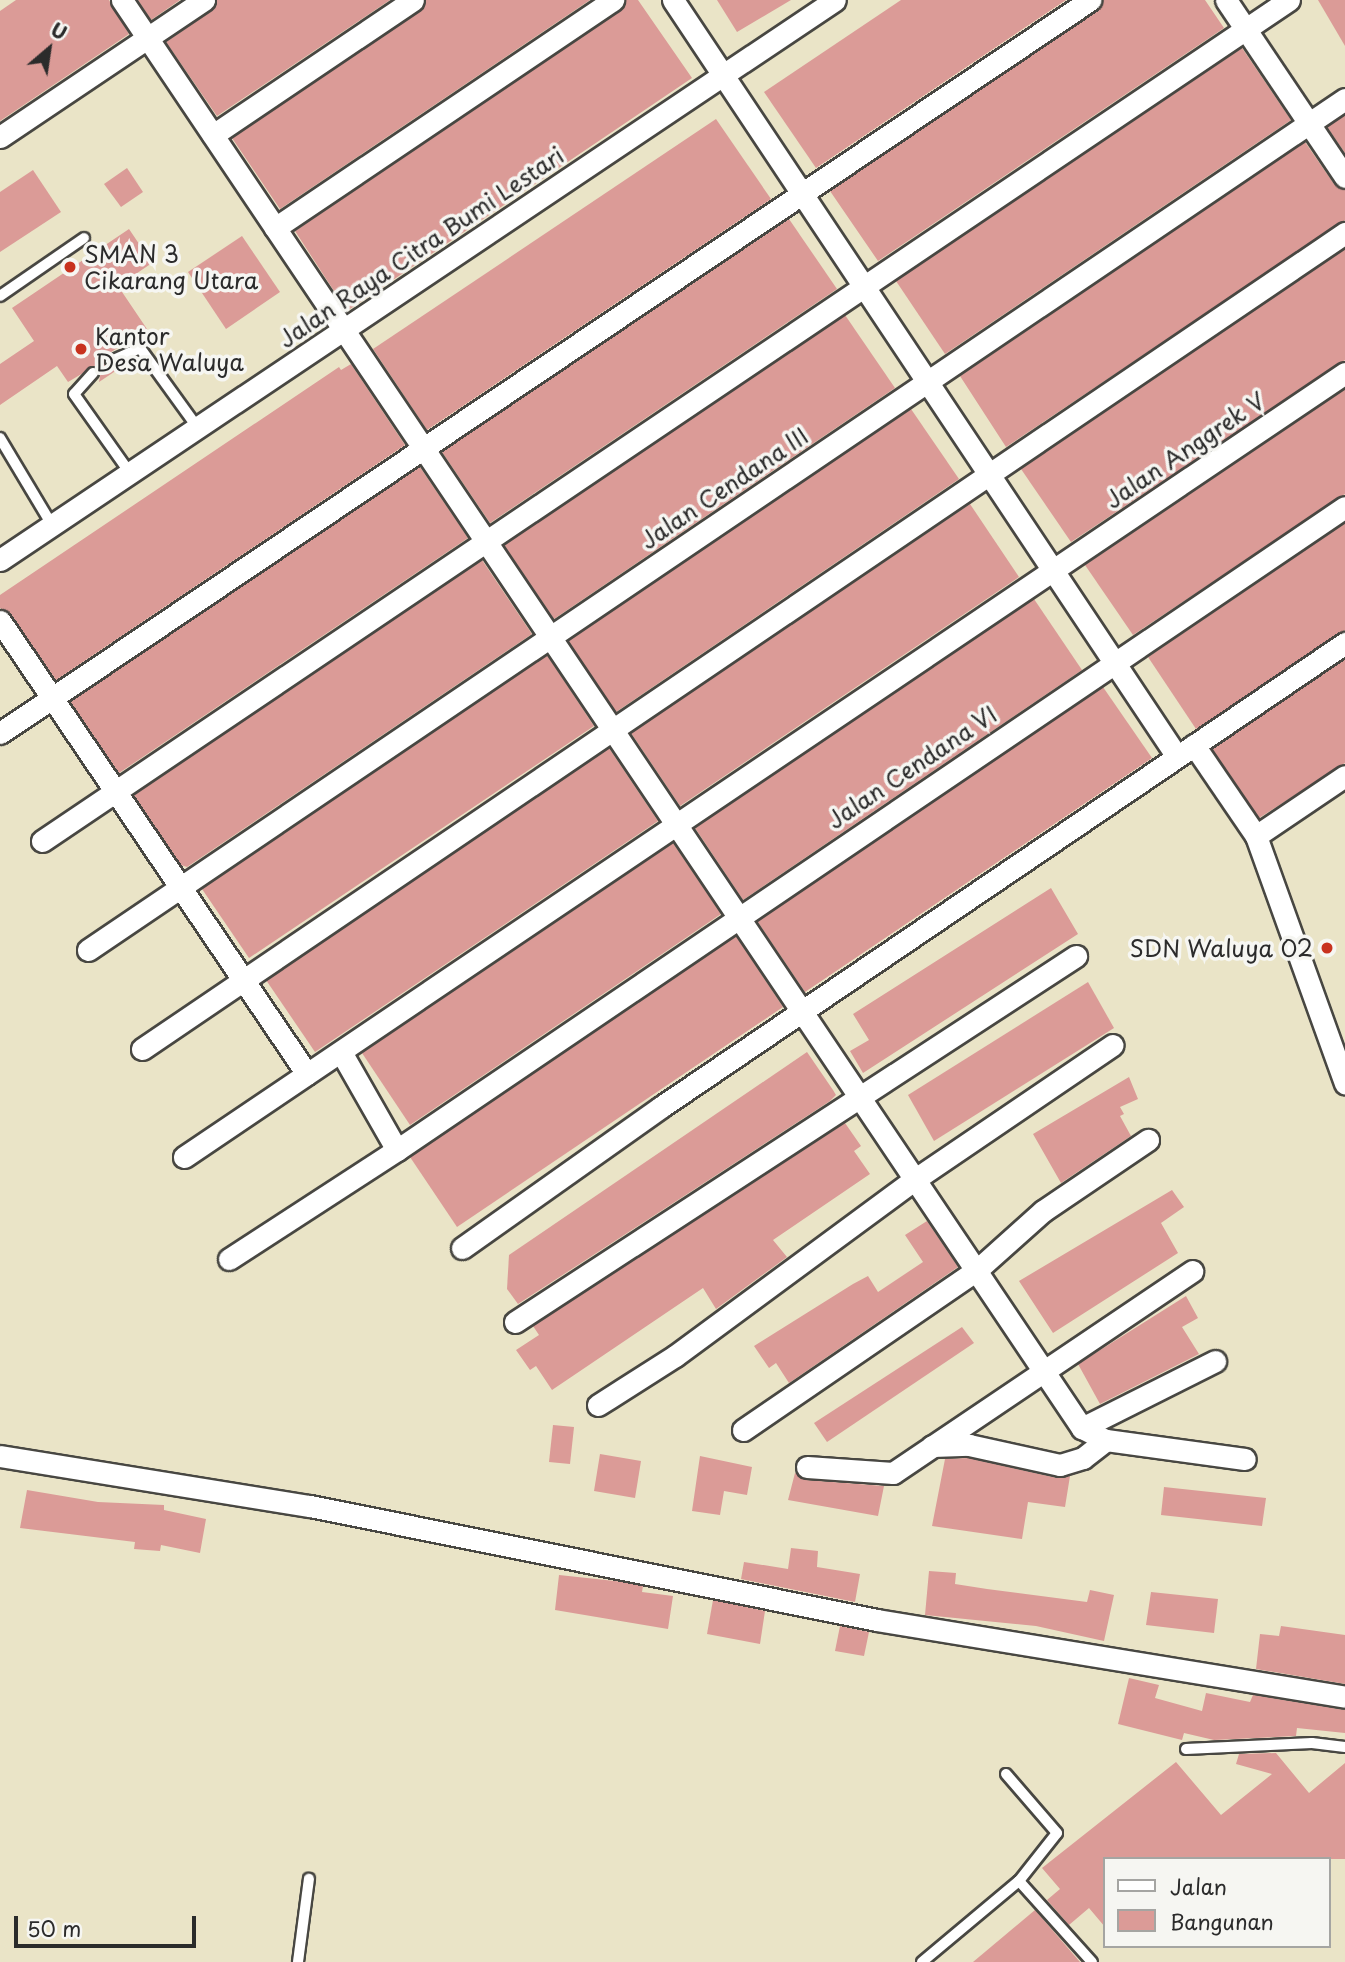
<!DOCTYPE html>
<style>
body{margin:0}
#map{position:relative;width:1345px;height:1962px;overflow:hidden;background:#eae4c7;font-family:"Playpen Sans",sans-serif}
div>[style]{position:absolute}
.building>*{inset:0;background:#db9b97}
.roads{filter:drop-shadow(2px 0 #484742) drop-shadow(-2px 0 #484742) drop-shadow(0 2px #484742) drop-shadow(0 -2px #484742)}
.lane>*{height:10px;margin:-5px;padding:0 5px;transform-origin:5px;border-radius:5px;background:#fff}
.street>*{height:21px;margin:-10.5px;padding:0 10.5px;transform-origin:10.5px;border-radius:10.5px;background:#fff}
.dots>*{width:19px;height:19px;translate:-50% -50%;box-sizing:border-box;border:4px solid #f6f6f2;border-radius:50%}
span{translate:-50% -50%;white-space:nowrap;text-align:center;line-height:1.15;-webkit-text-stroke:7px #f6f6f2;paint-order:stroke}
.street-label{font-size:23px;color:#2b2b2b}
.poi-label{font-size:23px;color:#2b2b2b}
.left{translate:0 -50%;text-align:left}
.right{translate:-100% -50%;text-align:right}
.legend{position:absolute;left:1103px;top:1857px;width:228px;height:91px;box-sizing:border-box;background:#f6f6f2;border:2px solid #a5a5a2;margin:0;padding:9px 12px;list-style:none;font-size:21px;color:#2b2b2b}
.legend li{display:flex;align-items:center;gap:14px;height:35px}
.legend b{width:35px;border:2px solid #a5a5a2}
.north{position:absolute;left:14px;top:14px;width:70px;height:70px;-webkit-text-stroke:5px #f6f6f2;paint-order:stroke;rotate:29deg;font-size:19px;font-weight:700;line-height:28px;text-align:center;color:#2b2b2b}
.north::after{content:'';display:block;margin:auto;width:24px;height:32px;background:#2b2b2b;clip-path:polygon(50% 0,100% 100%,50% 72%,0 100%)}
.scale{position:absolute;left:14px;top:1916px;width:182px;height:32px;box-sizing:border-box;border:4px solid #2b2b2b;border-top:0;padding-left:9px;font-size:21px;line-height:24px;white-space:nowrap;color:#2b2b2b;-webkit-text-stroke:5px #f6f6f2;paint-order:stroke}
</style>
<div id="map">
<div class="building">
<div style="clip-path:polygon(16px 0,109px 0,129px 34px,0 121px,0 11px)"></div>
<div style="clip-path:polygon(138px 0,180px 0,151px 20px)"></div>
<div style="clip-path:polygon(217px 0,390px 0,217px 116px,166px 42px,211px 11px)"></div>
<div style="clip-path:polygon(426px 0,590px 0,280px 209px,232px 138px,420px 11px)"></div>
<div style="clip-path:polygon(626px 0,638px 0,692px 78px,347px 311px,295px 231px,620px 11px)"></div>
<div style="clip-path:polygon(717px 0,791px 0,737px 32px)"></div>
<div style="clip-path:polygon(901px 0,1066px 0,816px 168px,764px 92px)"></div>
<div style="clip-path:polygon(1103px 0,1205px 0,1224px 28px,878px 261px,830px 191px,1097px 11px)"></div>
<div style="clip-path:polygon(1318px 0,1345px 0,1345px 46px)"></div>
<div style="clip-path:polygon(1242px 48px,1291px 120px,945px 354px,896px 281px)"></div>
<div style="clip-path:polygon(1345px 115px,1345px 153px,1327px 127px)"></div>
<div style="clip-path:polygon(716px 119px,771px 199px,427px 430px,373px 349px)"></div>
<div style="clip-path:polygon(1305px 142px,1334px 184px,1345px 190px,1345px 220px,1006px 447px,960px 376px)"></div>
<div style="clip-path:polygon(127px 168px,143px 192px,121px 207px,104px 184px)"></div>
<div style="clip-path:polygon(33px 170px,61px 212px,0 252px,0 192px)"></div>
<div style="clip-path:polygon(789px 219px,837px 289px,490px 523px,442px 452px)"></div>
<div style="clip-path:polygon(129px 229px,152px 263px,118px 286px,147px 329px,105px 356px,106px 367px,117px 370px,99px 382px,101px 371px,95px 366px,68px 382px,57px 366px,0 405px,0 364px,34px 341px,12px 308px)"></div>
<div style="clip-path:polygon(242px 236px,280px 292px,226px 329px,188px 272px)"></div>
<div style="clip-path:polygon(1345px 249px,1345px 360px,1071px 542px,1021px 469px)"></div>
<div style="clip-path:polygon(845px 315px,895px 388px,554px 619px,504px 545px)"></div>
<div style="clip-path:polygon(351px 364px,405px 445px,56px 680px,11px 614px,0 608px,0 595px,339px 367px,341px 370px)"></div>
<div style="clip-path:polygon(1345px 389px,1345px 494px,1133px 635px,1085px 565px)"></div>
<div style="clip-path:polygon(911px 409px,959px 479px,616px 712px,568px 641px)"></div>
<div style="clip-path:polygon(420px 467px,468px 538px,119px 773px,70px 701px)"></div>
<div style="clip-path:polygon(970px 504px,1019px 577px,680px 806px,631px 733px)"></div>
<div style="clip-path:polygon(1345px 523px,1345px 630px,1196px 729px,1148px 657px)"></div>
<div style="clip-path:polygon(482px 560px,532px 634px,187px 867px,181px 865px,134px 795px)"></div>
<div style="clip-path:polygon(1034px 599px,1082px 670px,743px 900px,695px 828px)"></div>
<div style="clip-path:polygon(547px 655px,594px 726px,249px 958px,202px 889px)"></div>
<div style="clip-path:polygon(1345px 659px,1345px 763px,1259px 818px,1212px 749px)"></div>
<div style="clip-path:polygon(1103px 687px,1152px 758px,805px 992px,757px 921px)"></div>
<div style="clip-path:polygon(609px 748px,658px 821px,315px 1052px,266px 980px)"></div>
<div style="clip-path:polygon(673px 843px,721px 914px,410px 1125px,362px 1053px)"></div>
<div style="clip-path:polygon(1051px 888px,1078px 934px,863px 1073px,850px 1051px,869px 1040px,853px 1014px)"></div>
<div style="clip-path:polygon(736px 936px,783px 1007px,457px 1227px,410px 1157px)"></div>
<div style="clip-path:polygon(1088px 982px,1114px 1028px,934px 1141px,908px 1095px)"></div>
<div style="clip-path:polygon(807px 1052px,833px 1090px,836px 1095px,830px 1101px,518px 1304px,507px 1289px,509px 1255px)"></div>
<div style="clip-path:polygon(1129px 1077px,1138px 1099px,1120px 1107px,1124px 1114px,1120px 1116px,1131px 1136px,1061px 1183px,1033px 1134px)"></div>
<div style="clip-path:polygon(845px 1123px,861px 1146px,854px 1151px,870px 1174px,773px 1240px,787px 1257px,716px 1309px,703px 1288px,552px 1390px,536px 1366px,530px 1370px,516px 1350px,539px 1335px,533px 1326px)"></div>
<div style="clip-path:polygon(1172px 1190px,1184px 1207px,1161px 1223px,1178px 1253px,1053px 1333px,1019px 1281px)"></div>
<div style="clip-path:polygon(927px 1221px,958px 1267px,789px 1383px,776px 1363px,769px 1368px,754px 1346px,853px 1284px,868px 1276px,878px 1292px,923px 1262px,905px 1235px)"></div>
<div style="clip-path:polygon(1186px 1296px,1198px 1318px,1182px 1327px,1199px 1354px,1100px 1404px,1078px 1364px)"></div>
<div style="clip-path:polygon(962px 1327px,974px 1343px,827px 1442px,814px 1423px)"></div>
<div style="clip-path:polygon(553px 1425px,574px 1427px,570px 1464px,549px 1462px)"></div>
<div style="clip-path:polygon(600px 1454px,641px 1461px,635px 1498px,594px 1491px)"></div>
<div style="clip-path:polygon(700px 1456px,752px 1467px,747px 1495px,724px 1491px,720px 1515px,692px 1511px)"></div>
<div style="clip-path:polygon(968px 1458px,1057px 1478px,1070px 1476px,1065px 1507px,1028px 1502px,1022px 1539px,932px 1526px,945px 1459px)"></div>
<div style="clip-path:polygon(795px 1473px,806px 1480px,884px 1486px,878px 1516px,788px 1500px)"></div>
<div style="clip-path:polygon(1164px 1487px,1266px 1498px,1262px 1526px,1161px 1515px)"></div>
<div style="clip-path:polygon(27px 1490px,98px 1502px,164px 1505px,164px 1510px,206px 1519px,200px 1553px,161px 1545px,160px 1551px,134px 1549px,135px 1542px,20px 1528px)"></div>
<div style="clip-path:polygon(791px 1548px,818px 1551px,817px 1567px,860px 1574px,855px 1602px,741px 1579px,744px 1562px,788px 1569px)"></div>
<div style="clip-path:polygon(929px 1571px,956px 1573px,955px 1584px,987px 1589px,1087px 1602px,1090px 1590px,1114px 1595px,1104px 1641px,1036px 1626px,925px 1615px)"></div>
<div style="clip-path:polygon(559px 1575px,624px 1582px,643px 1586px,642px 1592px,673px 1596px,668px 1629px,555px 1610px)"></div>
<div style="clip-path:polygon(1151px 1592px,1218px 1599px,1214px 1633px,1146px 1625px)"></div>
<div style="clip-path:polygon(713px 1600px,765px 1611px,760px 1644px,707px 1634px)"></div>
<div style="clip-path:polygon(840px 1626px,869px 1632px,864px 1656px,835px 1651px)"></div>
<div style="clip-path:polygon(1281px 1626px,1345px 1635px,1345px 1684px,1256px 1669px,1260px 1634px,1279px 1636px)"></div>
<div style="clip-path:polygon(1129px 1678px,1159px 1685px,1155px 1698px,1202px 1711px,1206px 1693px,1250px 1702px,1253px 1695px,1345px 1710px,1345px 1733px,1297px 1728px,1296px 1736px,1214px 1740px,1184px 1733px,1182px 1740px,1118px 1724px)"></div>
<div style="clip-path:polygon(1276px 1753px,1309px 1793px,1345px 1763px,1345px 1859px,1105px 1859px,1105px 1927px,1089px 1908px,1069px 1925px,1047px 1900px,1060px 1889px,1042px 1868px,1176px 1762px,1221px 1815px,1272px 1774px,1236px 1764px,1239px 1754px)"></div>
<div style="clip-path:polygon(1035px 1910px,1080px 1962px,973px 1962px)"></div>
</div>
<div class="roads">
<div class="lane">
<div style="left:0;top:296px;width:102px;rotate:-34.6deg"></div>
<div style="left:111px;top:361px;width:32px;rotate:-24deg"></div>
<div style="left:140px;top:348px;width:99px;rotate:54.1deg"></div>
<div style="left:93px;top:373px;width:28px;rotate:132deg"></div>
<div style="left:74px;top:394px;width:97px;rotate:54.7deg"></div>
<div style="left:0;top:438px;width:101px;rotate:59.1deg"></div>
<div style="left:1186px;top:1749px;width:126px;rotate:-2.7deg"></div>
<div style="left:1312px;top:1743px;width:33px;rotate:7deg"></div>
<div style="left:1019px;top:1881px;width:109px;rotate:48deg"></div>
<div style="left:298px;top:1962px;width:84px;rotate:-82.5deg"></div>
<div style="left:922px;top:1962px;width:126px;rotate:-39.9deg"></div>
<div style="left:1019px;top:1881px;width:61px;rotate:-51.6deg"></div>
<div style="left:1057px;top:1833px;width:78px;rotate:-130.8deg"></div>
</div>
<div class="street">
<div style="left:122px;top:0;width:1721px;rotate:56.09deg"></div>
<div style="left:1082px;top:1428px;width:27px;rotate:27deg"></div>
<div style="left:673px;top:0;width:907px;rotate:56.33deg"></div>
<div style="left:1226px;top:0;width:213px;rotate:56.1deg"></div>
<div style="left:213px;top:135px;width:241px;rotate:-34deg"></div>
<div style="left:0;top:137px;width:246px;rotate:-33.9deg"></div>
<div style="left:275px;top:228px;width:408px;rotate:-34deg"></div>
<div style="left:0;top:560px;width:1005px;rotate:-33.85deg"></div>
<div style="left:0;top:621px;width:547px;rotate:55.87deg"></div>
<div style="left:0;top:733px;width:1314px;rotate:-33.92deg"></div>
<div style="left:1194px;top:745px;width:110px;rotate:55.7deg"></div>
<div style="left:1256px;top:836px;width:263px;rotate:70.2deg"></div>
<div style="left:1256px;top:836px;width:107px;rotate:-34deg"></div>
<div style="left:42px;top:841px;width:1504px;rotate:-34deg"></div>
<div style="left:88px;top:950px;width:1518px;rotate:-34.1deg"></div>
<div style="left:142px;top:1049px;width:1454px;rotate:-34.15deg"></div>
<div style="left:341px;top:1052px;width:113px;rotate:60.3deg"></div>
<div style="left:184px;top:1157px;width:1401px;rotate:-34.03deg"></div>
<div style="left:462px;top:1248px;width:244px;rotate:-35.3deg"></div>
<div style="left:661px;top:1107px;width:827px;rotate:-34.15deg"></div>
<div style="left:229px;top:1259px;width:200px;rotate:-33deg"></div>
<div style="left:397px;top:1150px;width:1145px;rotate:-34.15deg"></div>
<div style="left:515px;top:1322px;width:670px;rotate:-33.12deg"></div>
<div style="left:598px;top:1405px;width:91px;rotate:-32.5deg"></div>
<div style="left:675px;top:1356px;width:297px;rotate:-36.4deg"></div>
<div style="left:914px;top:1180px;width:240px;rotate:-34.2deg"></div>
<div style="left:1082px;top:1428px;width:149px;rotate:-26.7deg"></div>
<div style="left:743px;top:1430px;width:283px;rotate:-34.4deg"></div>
<div style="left:977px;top:1270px;width:89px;rotate:-41.8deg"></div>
<div style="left:1043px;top:1211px;width:127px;rotate:-34.1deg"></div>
<div style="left:932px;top:1446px;width:37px;rotate:-2deg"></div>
<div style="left:969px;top:1445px;width:93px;rotate:12.4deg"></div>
<div style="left:1060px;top:1465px;width:24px;rotate:-17deg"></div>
<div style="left:1083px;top:1458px;width:29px;rotate:-38deg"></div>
<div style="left:1106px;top:1440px;width:140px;rotate:7.8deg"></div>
<div style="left:0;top:1456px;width:314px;rotate:9.2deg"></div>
<div style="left:310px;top:1506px;width:578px;rotate:11.37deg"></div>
<div style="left:877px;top:1620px;width:474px;rotate:9.3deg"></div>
<div style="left:807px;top:1467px;width:86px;rotate:4deg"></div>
<div style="left:893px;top:1473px;width:361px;rotate:-34deg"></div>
</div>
</div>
<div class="dots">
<div style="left:70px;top:267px;background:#c8321e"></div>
<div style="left:81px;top:349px;background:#c8321e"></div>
<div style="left:1327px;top:948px;background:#c8321e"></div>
</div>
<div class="street-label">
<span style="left:421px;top:247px;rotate:-34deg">Jalan Raya Citra Bumi Lestari</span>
<span style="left:1185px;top:450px;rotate:-34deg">Jalan Anggrek V</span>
<span style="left:724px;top:488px;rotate:-34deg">Jalan Cendana III</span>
<span style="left:912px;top:767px;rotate:-34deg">Jalan Cendana VI</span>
</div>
<div class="poi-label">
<span class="left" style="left:84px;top:267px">SMAN 3<br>Cikarang Utara</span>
<span class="left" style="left:95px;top:349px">Kantor<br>Desa Waluya</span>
<span class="right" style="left:1313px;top:948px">SDN Waluya 02</span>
</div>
<ul class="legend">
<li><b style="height:9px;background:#fff"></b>Jalan</li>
<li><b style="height:19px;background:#db9b97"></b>Bangunan</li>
</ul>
<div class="north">U</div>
<div class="scale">50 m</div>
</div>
